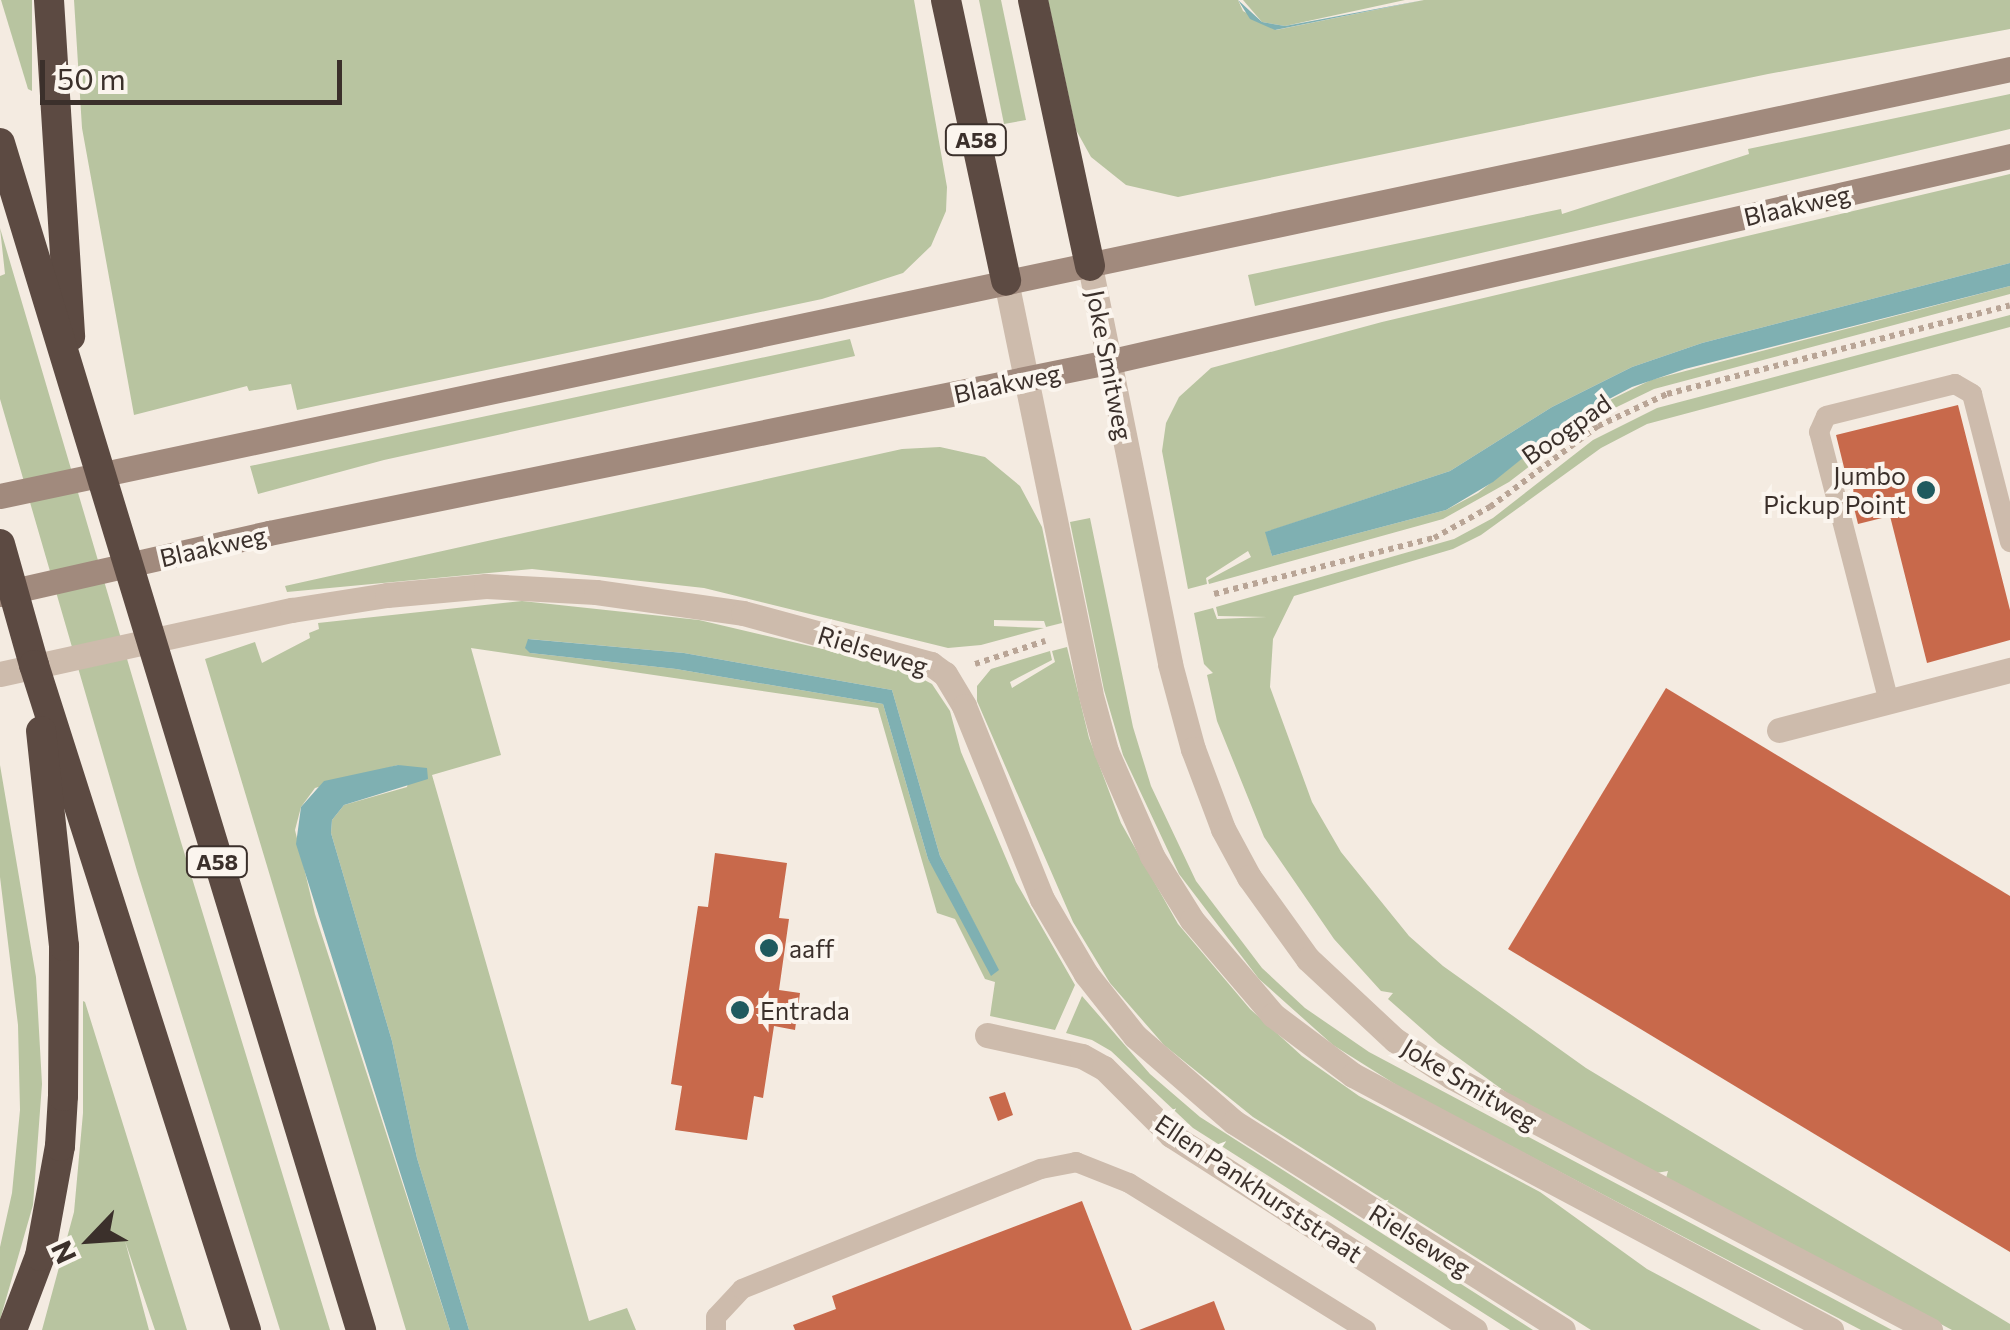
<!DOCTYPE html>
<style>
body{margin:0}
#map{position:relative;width:2010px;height:1330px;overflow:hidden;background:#f4ebe1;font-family:Commissioner,sans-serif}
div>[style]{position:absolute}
.green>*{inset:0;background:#b8c4a0}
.water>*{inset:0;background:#7fb0b2}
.building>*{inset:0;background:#c8694b}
.path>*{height:6px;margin-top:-3px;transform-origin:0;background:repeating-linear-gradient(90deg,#b9a596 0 5px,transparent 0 10px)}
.service>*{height:20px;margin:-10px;padding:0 10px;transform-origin:10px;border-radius:10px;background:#cdbbac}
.minor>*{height:25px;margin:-12.5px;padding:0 12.5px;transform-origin:12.5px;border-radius:12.5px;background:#cdbbac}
.secondary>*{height:25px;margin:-12.5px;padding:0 12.5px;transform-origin:12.5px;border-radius:12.5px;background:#a18a7d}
.motorway>*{height:30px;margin:-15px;padding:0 15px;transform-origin:15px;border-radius:15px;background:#5c4a42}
.dots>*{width:28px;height:28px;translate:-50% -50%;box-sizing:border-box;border:5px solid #fbf5ee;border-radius:50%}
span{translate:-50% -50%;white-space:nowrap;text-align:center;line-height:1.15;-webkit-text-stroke:8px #fbf5ee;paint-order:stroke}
.shield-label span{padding:2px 8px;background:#fbf5ee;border:2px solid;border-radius:8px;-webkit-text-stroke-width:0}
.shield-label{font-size:22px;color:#3b302b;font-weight:700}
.street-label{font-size:25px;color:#3b302b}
.poi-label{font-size:25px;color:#3b302b}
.right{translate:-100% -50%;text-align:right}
.left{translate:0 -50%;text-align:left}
.north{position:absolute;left:40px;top:1190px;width:100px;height:100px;-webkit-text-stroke:8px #fbf5ee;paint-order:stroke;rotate:245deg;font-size:28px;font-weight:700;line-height:40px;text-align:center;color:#3b302b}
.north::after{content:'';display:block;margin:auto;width:35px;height:45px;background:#3b302b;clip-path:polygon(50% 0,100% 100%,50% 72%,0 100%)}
.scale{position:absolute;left:40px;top:60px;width:302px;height:45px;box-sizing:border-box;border:5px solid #3b302b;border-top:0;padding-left:12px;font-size:30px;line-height:35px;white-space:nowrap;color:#3b302b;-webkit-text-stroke:8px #fbf5ee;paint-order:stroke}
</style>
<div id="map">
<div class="green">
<div style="clip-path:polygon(1px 0,32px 0,32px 91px,28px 89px)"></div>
<div style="clip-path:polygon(74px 0,914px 0,947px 187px,946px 211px,931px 246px,903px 273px,822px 299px,297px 410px,291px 384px,249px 391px,247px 386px,134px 415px,82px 128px)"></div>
<div style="clip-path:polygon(979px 0,1001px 0,1026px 120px,1004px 124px)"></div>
<div style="clip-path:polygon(1048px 0,1238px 0,1243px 11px,1276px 30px,1424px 0,2010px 0,2010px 29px,1768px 74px,1178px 197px,1126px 185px,1091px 157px,1076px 130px)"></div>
<div style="clip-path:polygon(1243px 0,1405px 0,1285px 26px,1262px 22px)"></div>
<div style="clip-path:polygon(2010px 94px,2010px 129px,1255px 306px,1248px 275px,1561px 209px,1562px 214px,1749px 154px,1748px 149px)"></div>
<div style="clip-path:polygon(2010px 174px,2010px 263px,1702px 343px,1632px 367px,1552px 407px,1450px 471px,1266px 532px,1272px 556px,1446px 510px,1478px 493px,1573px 418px,1651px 380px,2010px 286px,2010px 294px,1654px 389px,1590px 420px,1509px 482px,1443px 519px,1209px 584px,1208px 580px,1251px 557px,1248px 551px,1206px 578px,1207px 584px,1188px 589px,1162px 451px,1166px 423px,1179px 397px,1211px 368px,1382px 322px)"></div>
<div style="clip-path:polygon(0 228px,181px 842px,330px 1330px,280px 1330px,137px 871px,0 399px,0 276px,5px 274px)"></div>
<div style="clip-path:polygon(2010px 315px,2010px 327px,1647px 424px,1601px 448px,1481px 535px,1453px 549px,1294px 596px,1273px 639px,1270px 687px,1312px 802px,1341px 852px,1409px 936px,1443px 966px,1586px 1068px,2010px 1324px,2010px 1330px,1952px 1330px,1666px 1178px,1668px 1171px,1656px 1173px,1507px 1093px,1438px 1043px,1388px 999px,1393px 993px,1381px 991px,1334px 939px,1264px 837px,1217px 721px,1207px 675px,1213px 673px,1204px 664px,1194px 613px,1213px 608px,1217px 619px,1267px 617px,1218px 616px,1216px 607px,1454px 539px,1493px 518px,1593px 440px,1657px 408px)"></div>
<div style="clip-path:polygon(850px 339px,855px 356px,384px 460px,258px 494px,250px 466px)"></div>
<div style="clip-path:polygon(940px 447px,985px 457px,1020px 486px,1042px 527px,1062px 623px,1046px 627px,1044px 621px,994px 620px,994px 626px,1044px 628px,981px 645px,948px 648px,704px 588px,532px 569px,287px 592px,285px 586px,902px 449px)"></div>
<div style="clip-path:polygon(1090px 518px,1133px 727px,1151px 786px,1196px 881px,1262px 968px,1305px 1008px,1369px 1052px,1892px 1330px,1861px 1330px,1406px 1091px,1333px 1045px,1259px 979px,1179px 874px,1123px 755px,1104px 690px,1070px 522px)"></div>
<div style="clip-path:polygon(evenodd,522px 601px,699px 620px,827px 650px,913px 674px,932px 684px,950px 711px,961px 752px,1016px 882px,1075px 985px,1055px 1030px,990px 1016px,995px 982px,985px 979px,955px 919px,937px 913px,878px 708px,471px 648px,501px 755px,432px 775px,589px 1321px,627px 1308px,636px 1330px,469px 1330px,417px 1158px,392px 1041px,331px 833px,332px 820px,344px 805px,407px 787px,411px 770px,398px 765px,315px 788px,301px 807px,295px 830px,315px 914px,450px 1330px,406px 1330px,205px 659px,255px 642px,262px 663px,310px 638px,309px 633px,319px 629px,318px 623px,522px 601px,529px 639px,684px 653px,892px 690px,940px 856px,998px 970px,928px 859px,883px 704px,676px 669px,530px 653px,529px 639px)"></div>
<div style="clip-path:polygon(1067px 647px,1089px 738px,1121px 823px,1178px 924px,1250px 1009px,1302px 1056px,1359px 1096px,1540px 1192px,1647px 1269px,1761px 1330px,1591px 1330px,1253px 1117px,1164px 1045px,1110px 983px,1073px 922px,977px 701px,977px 686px,991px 669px,1050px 651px,1052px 660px,1010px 682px,1012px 688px,1055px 662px,1052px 651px)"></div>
<div style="clip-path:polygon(0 765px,36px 977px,42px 1084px,33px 1205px,0 1320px,0 1247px,12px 1193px,20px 1110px,18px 1025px,0 877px)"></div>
<div style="clip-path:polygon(1082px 996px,1150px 1074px,1200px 1117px,1533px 1330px,1510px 1330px,1193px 1128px,1111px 1051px,1092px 1040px,1066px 1033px)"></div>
<div style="clip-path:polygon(83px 1001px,85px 1002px,187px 1330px,155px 1330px,125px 1241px,149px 1330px,42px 1330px,74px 1212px,83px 1113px)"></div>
</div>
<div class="water">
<div style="clip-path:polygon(1238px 0,1262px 22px,1285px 26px,1424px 0,1275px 30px,1250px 19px)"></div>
<div style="clip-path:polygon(2010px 263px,2010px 286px,1685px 369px,1632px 387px,1573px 418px,1493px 482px,1446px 510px,1272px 556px,1265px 532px,1450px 471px,1552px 407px,1632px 367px,1702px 343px)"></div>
<div style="clip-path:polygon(528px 639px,684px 653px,892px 690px,940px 856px,999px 970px,991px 976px,928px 859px,883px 704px,676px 669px,530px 653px,525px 648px)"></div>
<div style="clip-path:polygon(398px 765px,427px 768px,428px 779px,344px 805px,332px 820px,331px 833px,392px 1041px,417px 1158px,469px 1330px,450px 1330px,296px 844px,301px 807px,324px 781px)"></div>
</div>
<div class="building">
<div style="clip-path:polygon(1958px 405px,2010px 610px,2010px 640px,1927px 663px,1890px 516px,1858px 524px,1836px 435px)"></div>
<div style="clip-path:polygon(1666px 688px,2010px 896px,2010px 1252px,1508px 949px)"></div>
<div style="clip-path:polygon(715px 853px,787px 863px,779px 918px,789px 919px,779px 990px,800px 993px,795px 1030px,774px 1026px,763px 1098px,754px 1096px,747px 1140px,675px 1130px,682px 1086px,671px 1084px,698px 906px,708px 907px)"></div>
<div style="clip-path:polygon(1005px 1092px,1013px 1115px,998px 1121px,989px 1097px)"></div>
<div style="clip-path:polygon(1082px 1201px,1132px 1330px,795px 1330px,793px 1325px,836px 1309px,832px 1296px)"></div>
<div style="clip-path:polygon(1214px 1301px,1225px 1330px,1139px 1330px)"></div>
</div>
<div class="path">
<div style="left:1214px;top:594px;width:227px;rotate:-14.3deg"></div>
<div style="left:1434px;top:538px;width:64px;rotate:-29deg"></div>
<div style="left:1490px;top:507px;width:135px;rotate:-36.9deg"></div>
<div style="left:1598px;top:426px;width:76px;rotate:-24.9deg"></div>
<div style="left:1667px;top:394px;width:354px;rotate:-14.5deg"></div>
<div style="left:975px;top:664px;width:74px;rotate:-18.2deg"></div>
</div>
<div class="service">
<div style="left:1889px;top:702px;width:279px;rotate:-104.5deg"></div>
<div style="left:1819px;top:432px;width:17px;rotate:-66deg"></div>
<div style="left:1826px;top:416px;width:133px;rotate:-13.9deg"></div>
<div style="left:1955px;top:384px;width:20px;rotate:30deg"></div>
<div style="left:1972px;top:394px;width:153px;rotate:75.6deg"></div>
<div style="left:716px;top:1330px;width:13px;rotate:-90deg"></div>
<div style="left:716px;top:1317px;width:38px;rotate:-47deg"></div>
<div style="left:742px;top:1289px;width:322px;rotate:-21.9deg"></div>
<div style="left:1041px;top:1169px;width:36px;rotate:-11deg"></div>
<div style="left:1076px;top:1162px;width:57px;rotate:21.6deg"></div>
<div style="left:1129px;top:1183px;width:279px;rotate:31.8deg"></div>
</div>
<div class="minor">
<div style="left:1090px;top:266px;width:406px;rotate:78.6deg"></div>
<div style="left:1170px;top:664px;width:88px;rotate:74.9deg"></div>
<div style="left:1193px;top:749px;width:85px;rotate:69.4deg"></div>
<div style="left:1223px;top:829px;width:55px;rotate:61.6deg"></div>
<div style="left:1249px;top:877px;width:101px;rotate:54.3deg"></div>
<div style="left:1308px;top:959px;width:119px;rotate:43deg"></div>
<div style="left:1395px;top:1040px;width:68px;rotate:33deg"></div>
<div style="left:1452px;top:1077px;width:541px;rotate:27.89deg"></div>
<div style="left:1006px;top:281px;width:419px;rotate:78.4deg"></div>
<div style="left:1090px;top:692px;width:61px;rotate:74.8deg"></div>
<div style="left:1106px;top:751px;width:115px;rotate:66.3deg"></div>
<div style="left:1152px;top:856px;width:75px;rotate:58deg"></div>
<div style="left:1192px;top:920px;width:125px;rotate:49.5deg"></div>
<div style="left:1273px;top:1015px;width:100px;rotate:36.9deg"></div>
<div style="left:1353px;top:1075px;width:542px;rotate:28.08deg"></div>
<div style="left:0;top:674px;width:299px;rotate:-12.4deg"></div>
<div style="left:292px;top:610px;width:96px;rotate:-9deg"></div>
<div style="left:387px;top:595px;width:99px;rotate:-5.2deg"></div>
<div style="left:486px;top:586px;width:110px;rotate:3.1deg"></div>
<div style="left:596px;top:592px;width:148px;rotate:8.1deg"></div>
<div style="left:743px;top:613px;width:195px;rotate:15.2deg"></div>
<div style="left:931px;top:664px;width:17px;rotate:36deg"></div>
<div style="left:945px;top:674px;width:37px;rotate:59deg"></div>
<div style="left:964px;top:706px;width:208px;rotate:68deg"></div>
<div style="left:1042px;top:899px;width:87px;rotate:59.6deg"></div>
<div style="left:1086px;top:974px;width:79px;rotate:51.7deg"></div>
<div style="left:1135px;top:1036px;width:131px;rotate:41deg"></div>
<div style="left:1234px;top:1122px;width:389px;rotate:32.3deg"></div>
<div style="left:1779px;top:730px;width:239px;rotate:-14.6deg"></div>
<div style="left:987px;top:1035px;width:97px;rotate:12.5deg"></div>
<div style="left:1082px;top:1056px;width:25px;rotate:29deg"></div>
<div style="left:1104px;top:1068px;width:95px;rotate:45deg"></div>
<div style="left:1171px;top:1135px;width:361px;rotate:32.7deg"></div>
</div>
<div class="secondary">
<div style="left:0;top:496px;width:2055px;rotate:-11.99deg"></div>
<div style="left:0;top:594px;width:276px;rotate:-12.8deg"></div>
<div style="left:269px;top:533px;width:856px;rotate:-11.52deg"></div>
<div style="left:1108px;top:362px;width:925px;rotate:-12.86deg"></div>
</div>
<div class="motorway">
<div style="left:49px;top:0;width:337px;rotate:86.4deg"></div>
<div style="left:946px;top:0;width:287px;rotate:77.9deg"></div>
<div style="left:1033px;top:0;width:272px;rotate:77.9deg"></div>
<div style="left:0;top:143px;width:1241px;rotate:73.08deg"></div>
<div style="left:0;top:544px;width:126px;rotate:74.3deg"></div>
<div style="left:34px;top:665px;width:698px;rotate:72.32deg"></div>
<div style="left:12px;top:1330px;width:79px;rotate:-69.3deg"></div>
<div style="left:40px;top:1256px;width:112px;rotate:-79.7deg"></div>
<div style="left:60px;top:1146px;width:50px;rotate:-86.6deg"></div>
<div style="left:63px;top:1096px;width:150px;rotate:-89.6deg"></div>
<div style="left:64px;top:946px;width:216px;rotate:-96.1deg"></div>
</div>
<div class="dots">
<div style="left:1926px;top:490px;background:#1f5a5e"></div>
<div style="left:769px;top:948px;background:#1f5a5e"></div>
<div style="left:740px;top:1010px;background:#1f5a5e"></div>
</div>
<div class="shield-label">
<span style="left:976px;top:140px">A58</span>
<span style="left:217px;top:862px">A58</span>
</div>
<div class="street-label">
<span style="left:1797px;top:205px;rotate:-13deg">Blaakweg</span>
<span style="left:1110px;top:365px;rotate:79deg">Joke Smitweg</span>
<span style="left:1007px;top:383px;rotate:-12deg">Blaakweg</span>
<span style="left:1566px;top:429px;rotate:-35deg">Boogpad</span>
<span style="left:213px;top:546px;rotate:-13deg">Blaakweg</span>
<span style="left:873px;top:650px;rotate:17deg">Rielseweg</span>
<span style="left:1470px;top:1084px;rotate:31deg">Joke Smitweg</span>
<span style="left:1259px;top:1188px;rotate:34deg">Ellen Pankhurststraat</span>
<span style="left:1420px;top:1240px;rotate:32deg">Rielseweg</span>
</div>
<div class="poi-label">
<span class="right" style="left:1906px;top:490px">Jumbo<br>Pickup Point</span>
<span class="left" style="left:789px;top:948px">aaff</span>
<span class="left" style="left:760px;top:1010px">Entrada</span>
</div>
<div class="north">N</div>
<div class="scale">50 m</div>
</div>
